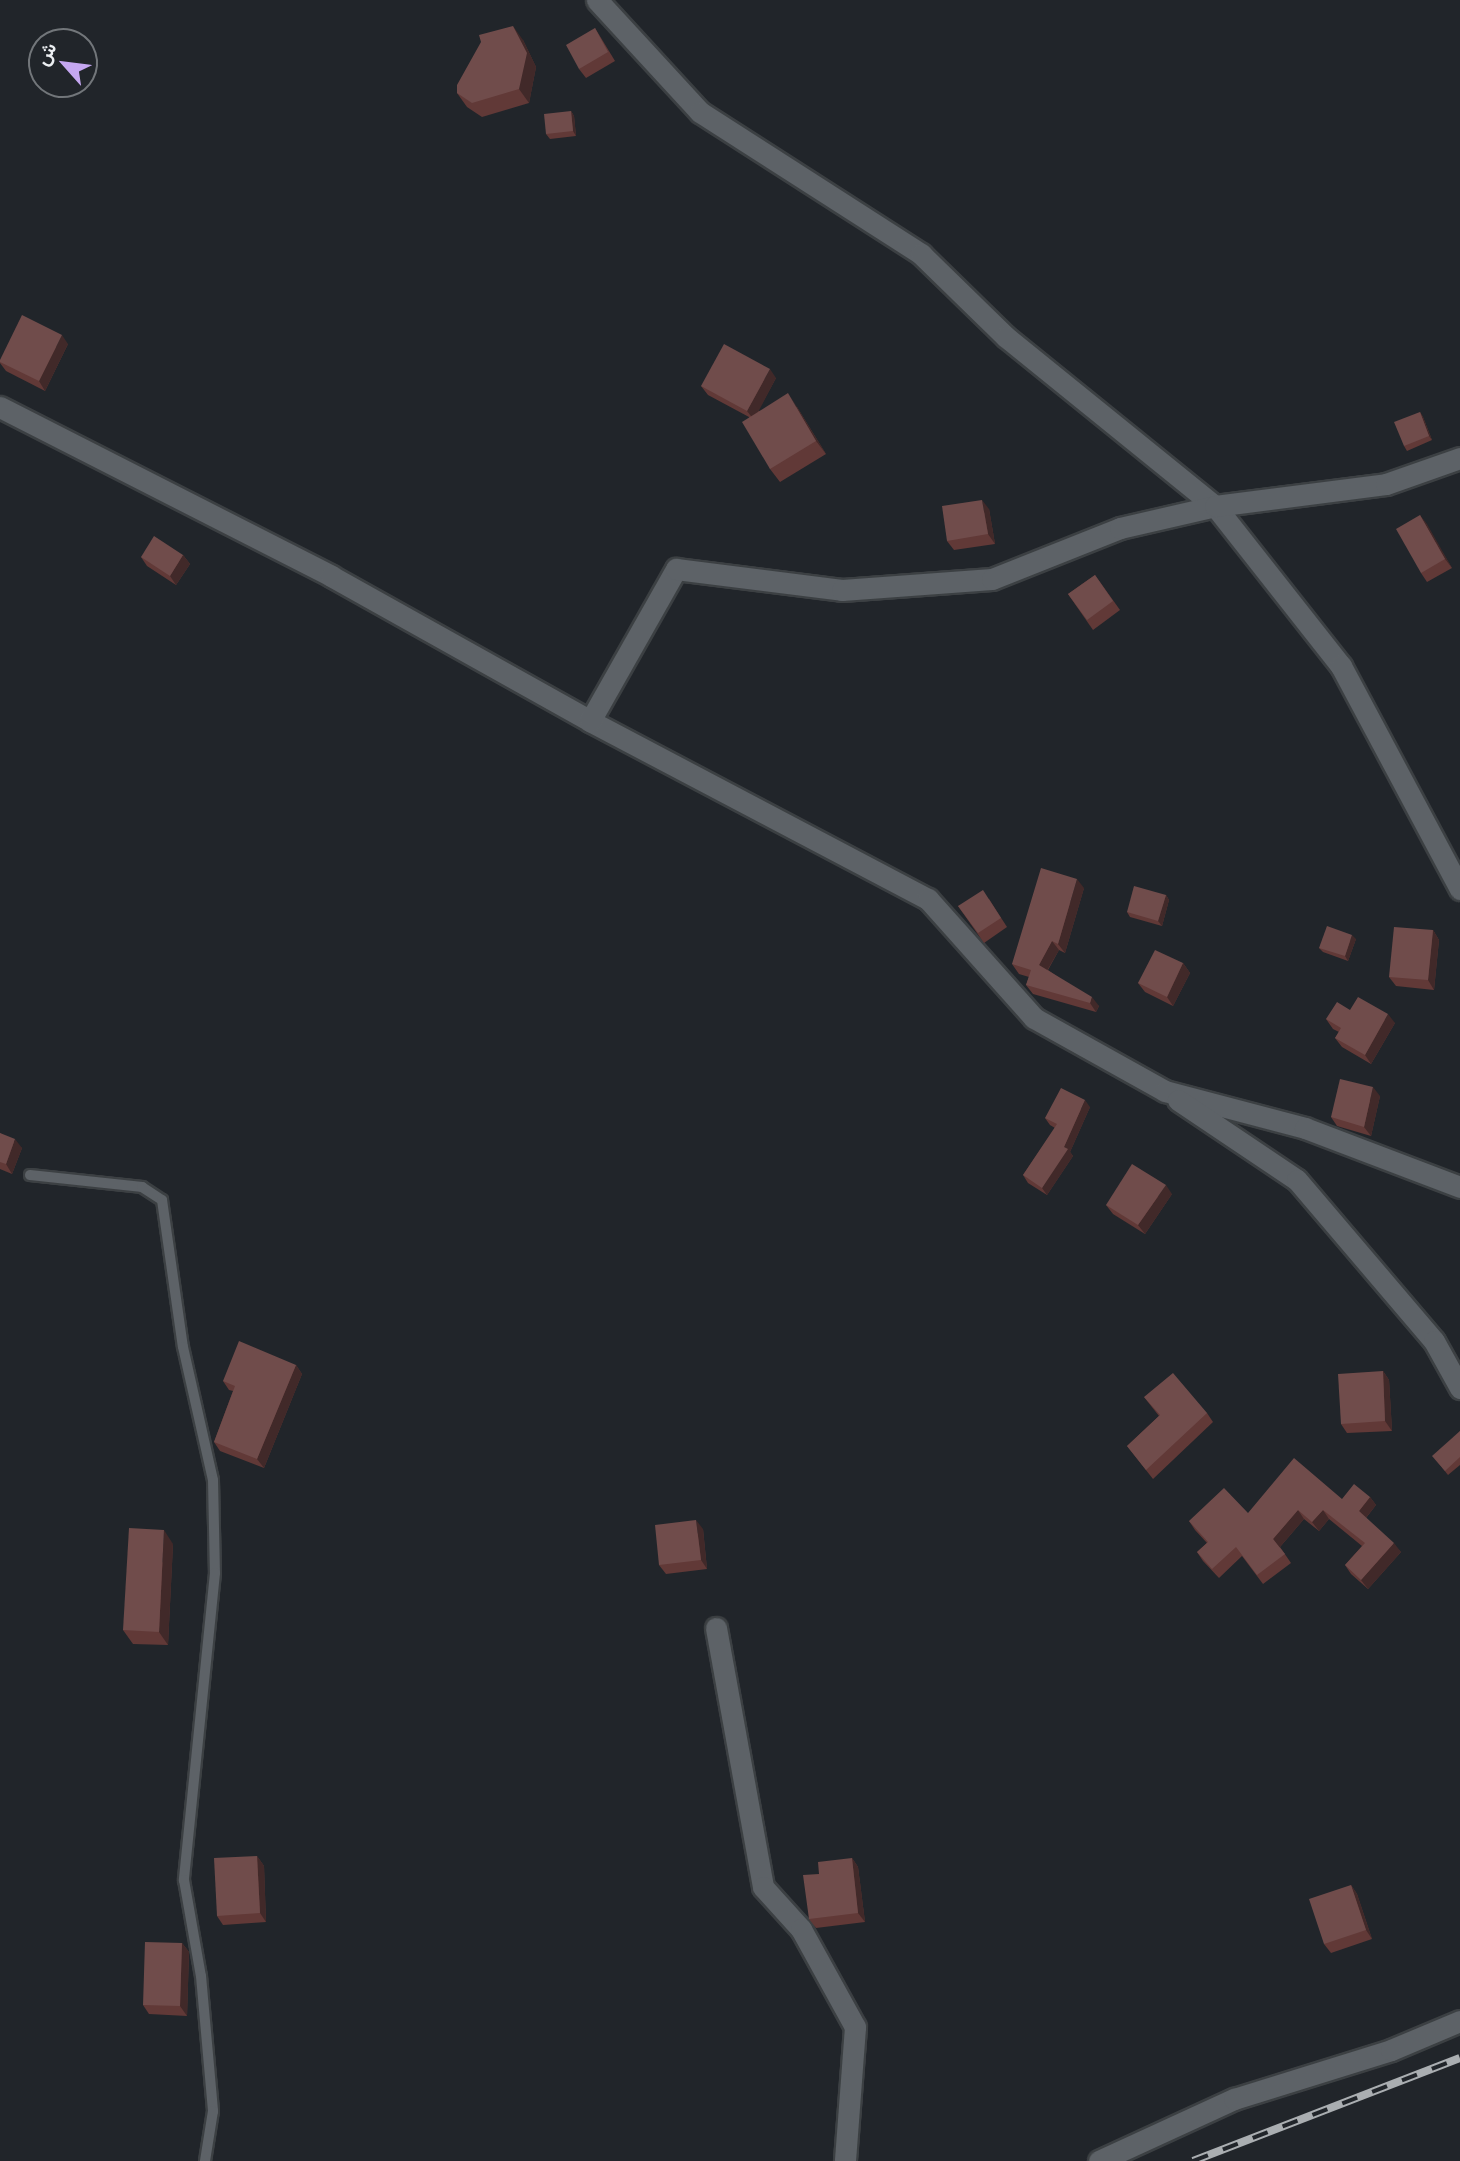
<!DOCTYPE html>
<meta charset="utf-8">
<style>
body{margin:0}
#map{position:relative;width:1460px;height:2161px;overflow:hidden;background:#21252a;font-family:"Nunito Sans",Vazirmatn,sans-serif}
div>[style]{position:absolute}
.roads{filter:drop-shadow(2px 0 #3c4043) drop-shadow(-2px 0 #3c4043) drop-shadow(0 2px #3c4043) drop-shadow(0 -2px #3c4043)}
.lane>*{height:10px;margin:-5px;padding:0 5px;transform-origin:5px;border-radius:5px;background:#5d6267}
.street>*{height:21px;margin:-10.5px;padding:0 10.5px;transform-origin:10.5px;border-radius:10.5px;background:#5d6267}
.rail>*{height:8px;margin-top:-4px;transform-origin:0;background:repeating-linear-gradient(90deg,#21252a 0 16px,#aaaeb1 0 32px);box-sizing:border-box;border-block:2px solid #aaaeb1}
.wall>*{inset:0;background:#613937}
.shaded-wall>*{inset:0;background:#412929}
.building>*{inset:0;background:#704c4b}
span{translate:-50% -50%;white-space:nowrap;text-align:center;line-height:1.15;-webkit-text-stroke:6px #21252a;paint-order:stroke}
.north{position:absolute;left:28px;top:28px;width:70px;height:70px;box-sizing:border-box;background:#21252a;border:2px solid #72767a;border-radius:50%;rotate:298deg;font-size:19px;font-weight:700;line-height:28px;text-align:center;color:#eceff2}
.north::after{content:'';display:block;margin:auto;width:24px;height:32px;background:#c5a7f1;clip-path:polygon(50% 0,100% 100%,50% 72%,0 100%)}
</style>
<div id="map">
<div class="roads">
<div class="lane">
<div style="left:30px;top:1175px;width:113px;rotate:6.1deg"></div>
<div style="left:142px;top:1187px;width:24px;rotate:33deg"></div>
<div style="left:162px;top:1200px;width:148px;rotate:81.9deg"></div>
<div style="left:183px;top:1347px;width:136px;rotate:77.3deg"></div>
<div style="left:213px;top:1480px;width:93px;rotate:88.8deg"></div>
<div style="left:215px;top:1573px;width:309px;rotate:95.8deg"></div>
<div style="left:184px;top:1880px;width:97px;rotate:80deg"></div>
<div style="left:201px;top:1976px;width:136px;rotate:84.9deg"></div>
<div style="left:213px;top:2111px;width:51px;rotate:99.1deg"></div>
</div>
<div class="street">
<div style="left:597px;top:0;width:152px;rotate:47.4deg"></div>
<div style="left:700px;top:112px;width:263px;rotate:32.7deg"></div>
<div style="left:921px;top:254px;width:119px;rotate:44.3deg"></div>
<div style="left:1006px;top:337px;width:269px;rotate:39deg"></div>
<div style="left:1215px;top:506px;width:204px;rotate:51.8deg"></div>
<div style="left:1341px;top:666px;width:253px;rotate:61.9deg"></div>
<div style="left:0;top:407px;width:372px;rotate:27deg"></div>
<div style="left:331px;top:576px;width:297px;rotate:29.2deg"></div>
<div style="left:590px;top:721px;width:382px;rotate:27.8deg"></div>
<div style="left:928px;top:899px;width:159px;rotate:48.3deg"></div>
<div style="left:1034px;top:1018px;width:150px;rotate:29.1deg"></div>
<div style="left:1165px;top:1091px;width:145px;rotate:14.8deg"></div>
<div style="left:1305px;top:1128px;width:166px;rotate:20.8deg"></div>
<div style="left:590px;top:721px;width:175px;rotate:-60.5deg"></div>
<div style="left:676px;top:569px;width:167px;rotate:7.2deg"></div>
<div style="left:842px;top:590px;width:150px;rotate:-4.2deg"></div>
<div style="left:992px;top:579px;width:138px;rotate:-21.7deg"></div>
<div style="left:1120px;top:528px;width:98px;rotate:-13deg"></div>
<div style="left:1215px;top:506px;width:172px;rotate:-7.3deg"></div>
<div style="left:1386px;top:484px;width:78px;rotate:-19.4deg"></div>
<div style="left:1178px;top:1100px;width:143px;rotate:33.9deg"></div>
<div style="left:1297px;top:1180px;width:211px;rotate:49.6deg"></div>
<div style="left:1434px;top:1341px;width:54px;rotate:61deg"></div>
<div style="left:716px;top:1628px;width:263px;rotate:79.7deg"></div>
<div style="left:763px;top:1887px;width:57px;rotate:47.9deg"></div>
<div style="left:801px;top:1929px;width:112px;rotate:61.1deg"></div>
<div style="left:855px;top:2027px;width:134px;rotate:94.3deg"></div>
<div style="left:1099px;top:2161px;width:149px;rotate:-24.7deg"></div>
<div style="left:1234px;top:2099px;width:164px;rotate:-17.3deg"></div>
<div style="left:1391px;top:2050px;width:75px;rotate:-22.8deg"></div>
</div>
</div>
<div class="rail">
<div style="left:1193px;top:2161px;width:286px;rotate:-21.1deg"></div>
</div>
<div class="wall">
<div style="clip-path:polygon(595px 28px,615px 61px,586px 78px,579px 69px)"></div>
<div style="clip-path:polygon(523px 40px,536px 67px,529px 103px,482px 117px,467px 107px,457px 93px)"></div>
<div style="clip-path:polygon(571px 111px,574px 116px,576px 136px,550px 139px,546px 134px)"></div>
<div style="clip-path:polygon(68px 344px,45px 391px,6px 371px,0 363px,0 360px)"></div>
<div style="clip-path:polygon(776px 378px,758px 411px,797px 407px,826px 454px,780px 482px,770px 469px,749px 417px,708px 395px,701px 386px)"></div>
<div style="clip-path:polygon(1420px 412px,1423px 417px,1432px 440px,1407px 451px,1404px 446px)"></div>
<div style="clip-path:polygon(989px 509px,995px 544px,954px 550px,947px 541px)"></div>
<div style="clip-path:polygon(1420px 515px,1452px 568px,1427px 582px,1421px 573px)"></div>
<div style="clip-path:polygon(183px 555px,190px 564px,176px 585px,147px 566px,141px 557px)"></div>
<div style="clip-path:polygon(1095px 575px,1120px 610px,1093px 630px,1068px 594px)"></div>
<div style="clip-path:polygon(1084px 888px,1065px 953px,1059px 950px,1048px 970px,1099px 1006px,1096px 1012px,1033px 994px,1026px 985px,1029px 977px,1019px 974px,1012px 964px)"></div>
<div style="clip-path:polygon(1166px 895px,1169px 900px,1162px 926px,1130px 917px,1127px 912px)"></div>
<div style="clip-path:polygon(989px 899px,1007px 927px,984px 943px,958px 906px)"></div>
<div style="clip-path:polygon(1433px 930px,1439px 940px,1434px 990px,1396px 986px,1389px 977px)"></div>
<div style="clip-path:polygon(1356px 939px,1348px 961px,1323px 952px,1319px 948px)"></div>
<div style="clip-path:polygon(1183px 963px,1190px 973px,1173px 1006px,1145px 992px,1138px 983px)"></div>
<div style="clip-path:polygon(1350px 1010px,1395px 1023px,1371px 1064px,1342px 1047px,1335px 1038px,1339px 1032px,1333px 1029px,1326px 1019px)"></div>
<div style="clip-path:polygon(1380px 1096px,1371px 1136px,1337px 1126px,1331px 1117px)"></div>
<div style="clip-path:polygon(1090px 1107px,1070px 1152px,1073px 1156px,1047px 1195px,1028px 1183px,1023px 1175px,1055px 1128px,1050px 1125px,1045px 1118px)"></div>
<div style="clip-path:polygon(0 1133px,22px 1148px,12px 1174px,0 1169px)"></div>
<div style="clip-path:polygon(1172px 1194px,1145px 1234px,1113px 1214px,1106px 1205px)"></div>
<div style="clip-path:polygon(296px 1365px,302px 1374px,264px 1468px,220px 1451px,214px 1442px,233px 1391px,229px 1390px,223px 1381px)"></div>
<div style="clip-path:polygon(1383px 1371px,1389px 1380px,1392px 1431px,1347px 1433px,1341px 1424px)"></div>
<div style="clip-path:polygon(1144px 1397px,1207px 1413px,1213px 1422px,1153px 1479px,1127px 1446px,1159px 1416px)"></div>
<div style="clip-path:polygon(1460px 1431px,1460px 1465px,1448px 1475px,1436px 1460px)"></div>
<div style="clip-path:polygon(1370px 1497px,1376px 1505px,1366px 1518px,1401px 1552px,1368px 1589px,1351px 1574px,1345px 1565px,1362px 1546px,1329px 1519px,1319px 1531px,1304px 1519px,1280px 1547px,1291px 1563px,1263px 1584px,1242px 1556px,1219px 1578px,1203px 1561px,1197px 1552px,1207px 1543px,1195px 1530px,1189px 1521px)"></div>
<div style="clip-path:polygon(703px 1529px,707px 1569px,666px 1574px,659px 1565px)"></div>
<div style="clip-path:polygon(173px 1544px,168px 1645px,133px 1644px,123px 1630px)"></div>
<div style="clip-path:polygon(257px 1856px,264px 1866px,266px 1922px,223px 1925px,217px 1916px)"></div>
<div style="clip-path:polygon(852px 1858px,858px 1867px,865px 1922px,816px 1928px,809px 1919px)"></div>
<div style="clip-path:polygon(1351px 1885px,1357px 1894px,1372px 1939px,1331px 1953px,1324px 1944px)"></div>
<div style="clip-path:polygon(182px 1943px,189px 1952px,187px 2016px,149px 2014px,143px 2005px)"></div>
</div>
<div class="shaded-wall">
<div style="clip-path:polygon(513px 26px,523px 40px,536px 67px,529px 103px,519px 89px)"></div>
<div style="clip-path:polygon(571px 111px,574px 116px,576px 136px,573px 131px)"></div>
<div style="clip-path:polygon(62px 335px,68px 344px,45px 391px,39px 381px)"></div>
<div style="clip-path:polygon(770px 369px,776px 378px,754px 420px,747px 411px)"></div>
<div style="clip-path:polygon(788px 393px,797px 407px,826px 454px,816px 441px)"></div>
<div style="clip-path:polygon(1420px 412px,1423px 417px,1432px 440px,1429px 436px)"></div>
<div style="clip-path:polygon(982px 500px,989px 509px,995px 544px,988px 534px)"></div>
<div style="clip-path:polygon(1420px 515px,1427px 524px,1452px 568px,1445px 559px)"></div>
<div style="clip-path:polygon(183px 555px,190px 564px,176px 585px,170px 576px)"></div>
<div style="clip-path:polygon(1077px 879px,1084px 888px,1065px 953px,1058px 944px)"></div>
<div style="clip-path:polygon(1166px 895px,1169px 900px,1162px 926px,1158px 921px)"></div>
<div style="clip-path:polygon(1433px 930px,1439px 940px,1434px 990px,1428px 980px)"></div>
<div style="clip-path:polygon(1352px 935px,1356px 939px,1348px 961px,1345px 956px)"></div>
<div style="clip-path:polygon(1052px 941px,1059px 950px,1045px 974px,1039px 965px)"></div>
<div style="clip-path:polygon(1183px 963px,1190px 973px,1173px 1006px,1167px 997px)"></div>
<div style="clip-path:polygon(1092px 997px,1099px 1006px,1096px 1012px,1090px 1003px)"></div>
<div style="clip-path:polygon(1388px 1014px,1395px 1023px,1371px 1064px,1365px 1055px)"></div>
<div style="clip-path:polygon(1373px 1087px,1380px 1096px,1371px 1136px,1364px 1127px)"></div>
<div style="clip-path:polygon(1085px 1100px,1090px 1107px,1070px 1152px,1073px 1156px,1047px 1195px,1042px 1188px,1064px 1147px)"></div>
<div style="clip-path:polygon(15px 1139px,22px 1148px,12px 1174px,6px 1164px)"></div>
<div style="clip-path:polygon(1166px 1185px,1172px 1194px,1145px 1234px,1138px 1225px)"></div>
<div style="clip-path:polygon(296px 1365px,302px 1374px,264px 1468px,257px 1459px)"></div>
<div style="clip-path:polygon(1383px 1371px,1389px 1380px,1392px 1431px,1385px 1421px)"></div>
<div style="clip-path:polygon(1370px 1497px,1376px 1505px,1365px 1519px,1359px 1511px)"></div>
<div style="clip-path:polygon(1298px 1510px,1304px 1519px,1279px 1548px,1273px 1539px)"></div>
<div style="clip-path:polygon(1323px 1510px,1329px 1519px,1319px 1531px,1312px 1522px)"></div>
<div style="clip-path:polygon(696px 1520px,703px 1529px,707px 1569px,701px 1560px)"></div>
<div style="clip-path:polygon(164px 1530px,173px 1544px,168px 1645px,159px 1632px)"></div>
<div style="clip-path:polygon(1394px 1543px,1401px 1552px,1368px 1589px,1361px 1580px)"></div>
<div style="clip-path:polygon(257px 1856px,264px 1866px,266px 1922px,260px 1913px)"></div>
<div style="clip-path:polygon(852px 1858px,858px 1867px,865px 1922px,858px 1913px)"></div>
<div style="clip-path:polygon(1351px 1885px,1357px 1894px,1372px 1939px,1366px 1930px)"></div>
<div style="clip-path:polygon(182px 1943px,189px 1952px,187px 2016px,180px 2006px)"></div>
</div>
<div class="building">
<div style="clip-path:polygon(513px 26px,527px 53px,519px 89px,472px 103px,457px 93px,457px 85px,481px 42px,479px 35px)"></div>
<div style="clip-path:polygon(595px 28px,608px 52px,579px 69px,566px 45px)"></div>
<div style="clip-path:polygon(571px 111px,573px 131px,546px 134px,544px 114px)"></div>
<div style="clip-path:polygon(22px 315px,62px 335px,39px 381px,0 362px,0 360px)"></div>
<div style="clip-path:polygon(724px 344px,770px 369px,747px 411px,701px 386px)"></div>
<div style="clip-path:polygon(788px 393px,816px 441px,770px 469px,742px 422px)"></div>
<div style="clip-path:polygon(1420px 412px,1429px 436px,1404px 446px,1394px 422px)"></div>
<div style="clip-path:polygon(982px 500px,988px 534px,947px 541px,942px 506px)"></div>
<div style="clip-path:polygon(1420px 515px,1445px 559px,1421px 573px,1396px 529px)"></div>
<div style="clip-path:polygon(154px 536px,183px 555px,170px 576px,141px 557px)"></div>
<div style="clip-path:polygon(1095px 575px,1113px 601px,1087px 620px,1068px 594px)"></div>
<div style="clip-path:polygon(1041px 868px,1077px 879px,1058px 944px,1052px 941px,1039px 965px,1092px 997px,1090px 1003px,1026px 985px,1031px 970px,1012px 964px)"></div>
<div style="clip-path:polygon(1134px 886px,1166px 895px,1158px 921px,1127px 912px)"></div>
<div style="clip-path:polygon(983px 890px,1001px 918px,978px 933px,958px 906px)"></div>
<div style="clip-path:polygon(1327px 926px,1352px 935px,1345px 956px,1319px 948px)"></div>
<div style="clip-path:polygon(1394px 927px,1433px 930px,1428px 980px,1389px 977px)"></div>
<div style="clip-path:polygon(1155px 950px,1183px 963px,1167px 997px,1138px 983px)"></div>
<div style="clip-path:polygon(1358px 997px,1388px 1014px,1365px 1055px,1335px 1038px,1341px 1028px,1326px 1019px,1337px 1002px,1350px 1010px)"></div>
<div style="clip-path:polygon(1340px 1079px,1373px 1087px,1364px 1127px,1331px 1117px)"></div>
<div style="clip-path:polygon(1061px 1088px,1085px 1100px,1064px 1147px,1068px 1149px,1042px 1188px,1023px 1175px,1057px 1124px,1045px 1118px)"></div>
<div style="clip-path:polygon(0 1133px,15px 1139px,6px 1164px,0 1162px)"></div>
<div style="clip-path:polygon(1132px 1164px,1166px 1185px,1138px 1225px,1106px 1205px)"></div>
<div style="clip-path:polygon(239px 1341px,296px 1365px,257px 1459px,214px 1442px,235px 1386px,223px 1381px)"></div>
<div style="clip-path:polygon(1383px 1371px,1385px 1421px,1341px 1424px,1338px 1374px)"></div>
<div style="clip-path:polygon(1173px 1373px,1207px 1413px,1146px 1470px,1127px 1446px,1160px 1415px,1144px 1397px)"></div>
<div style="clip-path:polygon(1460px 1431px,1460px 1457px,1445px 1471px,1432px 1456px)"></div>
<div style="clip-path:polygon(1294px 1458px,1342px 1499px,1354px 1484px,1370px 1497px,1359px 1511px,1394px 1543px,1361px 1580px,1345px 1565px,1365px 1543px,1323px 1510px,1312px 1522px,1298px 1510px,1273px 1539px,1285px 1554px,1257px 1575px,1236px 1547px,1212px 1569px,1197px 1552px,1208px 1542px,1189px 1521px,1224px 1488px,1248px 1513px)"></div>
<div style="clip-path:polygon(696px 1520px,701px 1560px,659px 1565px,655px 1525px)"></div>
<div style="clip-path:polygon(129px 1528px,164px 1530px,159px 1632px,123px 1630px)"></div>
<div style="clip-path:polygon(257px 1856px,260px 1913px,217px 1916px,214px 1858px)"></div>
<div style="clip-path:polygon(852px 1858px,858px 1913px,809px 1919px,803px 1875px,819px 1874px,818px 1862px)"></div>
<div style="clip-path:polygon(1351px 1885px,1366px 1930px,1324px 1944px,1309px 1899px)"></div>
<div style="clip-path:polygon(145px 1942px,182px 1943px,180px 2006px,143px 2005px)"></div>
</div>
<div class="north">ش</div>
</div>
